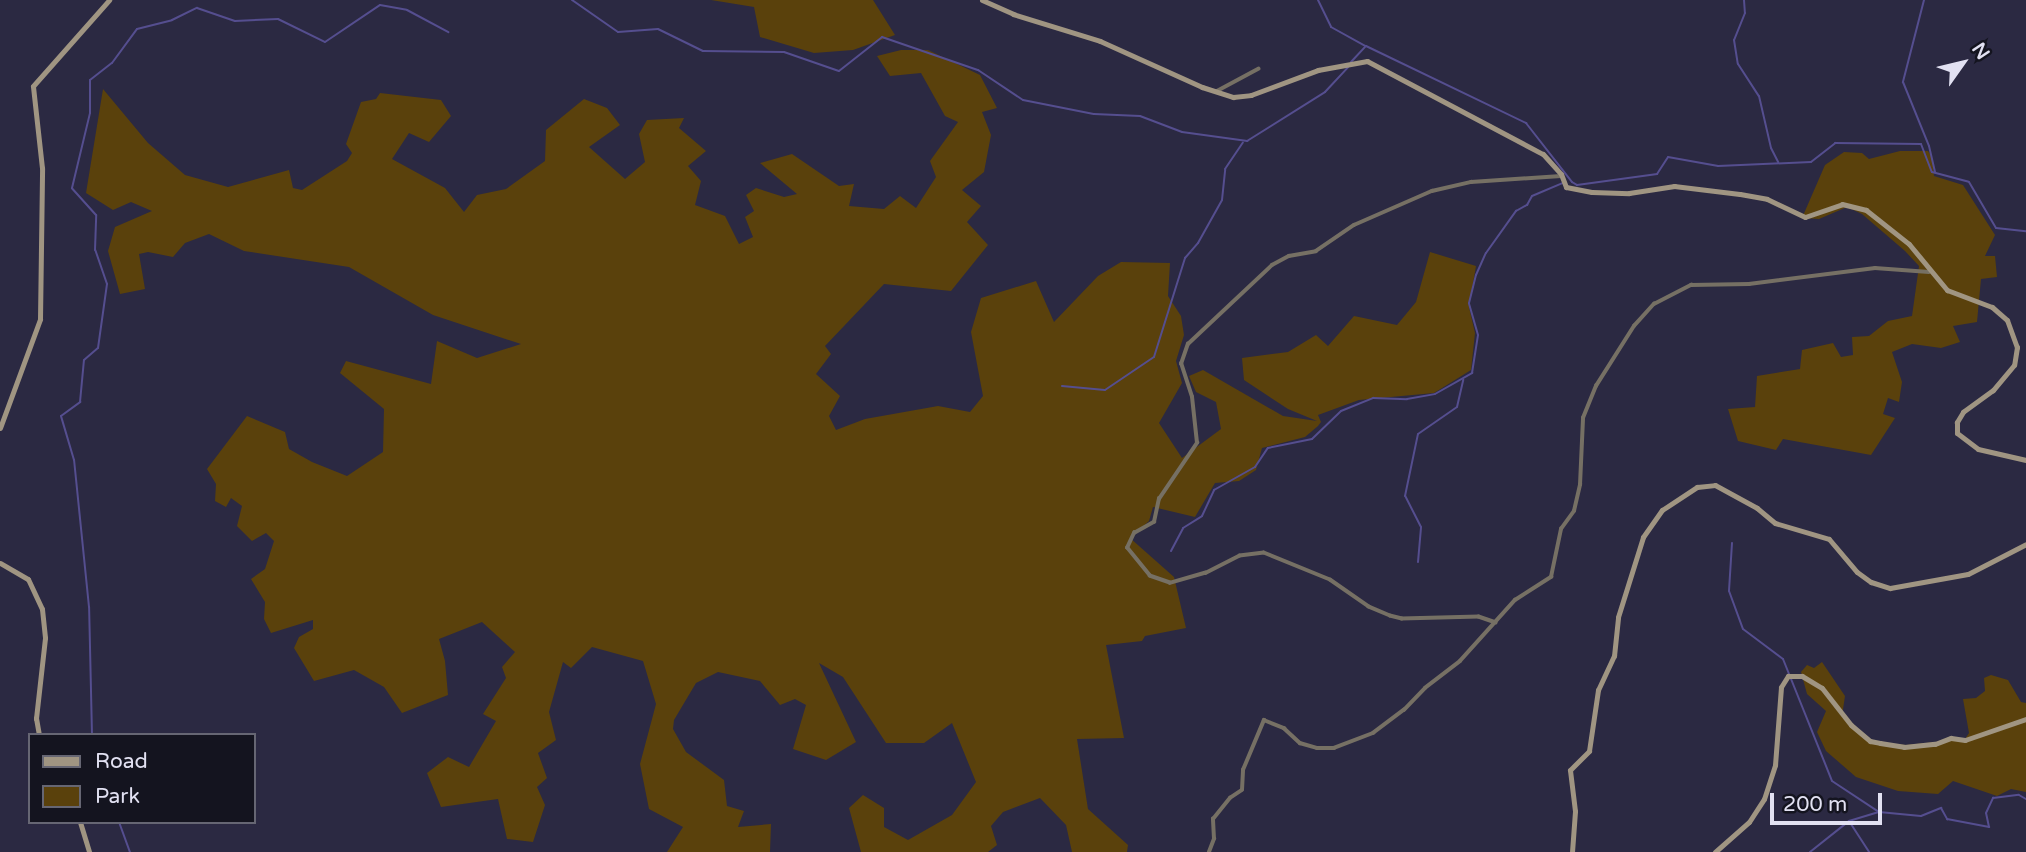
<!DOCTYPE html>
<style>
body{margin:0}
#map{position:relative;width:2026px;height:852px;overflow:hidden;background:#2b2942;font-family:"Varela Round",sans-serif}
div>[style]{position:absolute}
.green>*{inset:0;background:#5a410c}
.stream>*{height:2px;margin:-1px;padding:0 1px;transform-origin:1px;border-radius:1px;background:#554e8f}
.street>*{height:3.5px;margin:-1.75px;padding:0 1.75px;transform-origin:1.75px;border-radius:1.75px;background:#767064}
.secondary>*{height:5px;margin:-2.5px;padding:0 2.5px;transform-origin:2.5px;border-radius:2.5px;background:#a09582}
span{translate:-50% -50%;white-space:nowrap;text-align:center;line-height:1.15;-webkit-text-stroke:5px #14141f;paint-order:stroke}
.legend{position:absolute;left:28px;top:733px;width:228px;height:91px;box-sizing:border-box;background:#14141f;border:2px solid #666673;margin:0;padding:9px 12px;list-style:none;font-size:21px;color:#e2e1f2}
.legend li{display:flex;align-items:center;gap:14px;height:35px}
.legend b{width:35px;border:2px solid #666673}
.north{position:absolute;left:1928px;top:28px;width:70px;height:70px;-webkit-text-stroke:5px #14141f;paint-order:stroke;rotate:56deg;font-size:19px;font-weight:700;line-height:28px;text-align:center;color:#e2e1f2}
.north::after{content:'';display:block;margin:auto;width:24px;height:32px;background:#e2e1f2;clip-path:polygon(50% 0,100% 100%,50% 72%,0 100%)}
.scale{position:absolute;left:1770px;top:793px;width:112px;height:32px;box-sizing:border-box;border:4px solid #e2e1f2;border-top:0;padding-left:9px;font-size:21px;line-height:24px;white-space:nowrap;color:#e2e1f2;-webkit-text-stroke:5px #14141f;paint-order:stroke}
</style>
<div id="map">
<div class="green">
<div style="clip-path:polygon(711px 0,873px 0,895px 35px,853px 50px,814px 53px,760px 37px,754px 7px)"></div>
<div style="clip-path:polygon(901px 50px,928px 50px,980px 75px,997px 108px,982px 112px,991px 135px,984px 172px,962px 190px,981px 206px,967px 222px,988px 245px,951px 291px,884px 284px,825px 346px,831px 354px,816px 374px,840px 396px,829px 416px,836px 430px,865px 419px,938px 406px,970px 412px,983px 396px,971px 332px,981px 298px,1036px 281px,1054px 322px,1098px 276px,1121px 262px,1170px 263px,1168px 296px,1181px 316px,1184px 335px,1176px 361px,1182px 383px,1159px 423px,1182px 458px,1221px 429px,1216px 402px,1196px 392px,1189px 376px,1203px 370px,1283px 416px,1317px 421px,1288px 409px,1244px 380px,1242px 358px,1288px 352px,1316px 335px,1328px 346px,1354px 316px,1397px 325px,1416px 302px,1430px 252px,1476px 266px,1469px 307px,1475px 333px,1471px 370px,1434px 393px,1359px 400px,1318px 415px,1321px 422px,1318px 426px,1305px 437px,1262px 448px,1256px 470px,1239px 481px,1215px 483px,1195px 517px,1153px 507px,1149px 521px,1130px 538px,1174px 577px,1186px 628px,1145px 636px,1142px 641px,1106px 645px,1124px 738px,1077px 739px,1088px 809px,1128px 845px,1127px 852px,1072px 852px,1066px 825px,1040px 798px,1003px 812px,991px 826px,997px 845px,988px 852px,861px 852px,849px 808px,863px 795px,884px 808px,884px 827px,908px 840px,952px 815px,976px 782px,952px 723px,924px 743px,886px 743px,843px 677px,819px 663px,856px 742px,826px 760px,793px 749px,806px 705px,795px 699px,780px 705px,760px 681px,718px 672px,696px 683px,674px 720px,673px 729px,686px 752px,724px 780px,727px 806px,744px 811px,738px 827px,771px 824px,770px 852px,667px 852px,683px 827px,649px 809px,640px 764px,656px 704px,643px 661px,592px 647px,571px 668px,563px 662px,549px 712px,556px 740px,538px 753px,547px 778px,537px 787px,545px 805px,533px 842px,507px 839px,498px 799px,441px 807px,427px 773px,448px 757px,469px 767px,496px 721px,483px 714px,506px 678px,502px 667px,515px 652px,482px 622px,439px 639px,445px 661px,448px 695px,402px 713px,384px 687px,354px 670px,314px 681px,294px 648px,299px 637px,313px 629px,313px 620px,271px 633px,264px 619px,265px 602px,251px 579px,265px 569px,274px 541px,266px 533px,252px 541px,237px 526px,242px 506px,231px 498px,226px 507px,215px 501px,216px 484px,207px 469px,247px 416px,285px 432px,289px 449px,312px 462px,347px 476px,383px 452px,384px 409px,340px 373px,346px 361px,431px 384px,437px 341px,477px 358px,521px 344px,433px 315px,349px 267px,244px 251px,209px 234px,185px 243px,173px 257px,148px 252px,139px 254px,145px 289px,120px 294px,108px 251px,115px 227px,152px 211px,131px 202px,113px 210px,86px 193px,103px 89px,148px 143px,185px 175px,228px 187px,289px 170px,293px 188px,302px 190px,347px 161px,352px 153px,346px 144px,361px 102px,376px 99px,380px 93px,441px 100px,451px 116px,429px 142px,409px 133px,392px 159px,445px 188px,464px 212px,477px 195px,506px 189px,545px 161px,546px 130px,584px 99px,607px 108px,620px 125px,589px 147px,625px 179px,645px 162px,639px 134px,647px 120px,684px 118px,679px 128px,706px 151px,688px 166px,701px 181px,695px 205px,725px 216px,739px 244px,753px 237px,745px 217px,754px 211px,746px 195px,756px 188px,784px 197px,797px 194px,760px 163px,792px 154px,839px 186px,854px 184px,849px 206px,884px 209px,900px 196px,916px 208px,936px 177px,930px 161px,958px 122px,945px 116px,921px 73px,890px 76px,877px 56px)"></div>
<div style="clip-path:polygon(1900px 151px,1928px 151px,1932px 157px,1934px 176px,1963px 185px,1995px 235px,1985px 256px,1995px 256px,1997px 277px,1981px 279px,1977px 322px,1953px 326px,1960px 342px,1941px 348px,1912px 344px,1892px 352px,1902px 382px,1899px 402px,1888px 398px,1883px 414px,1895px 418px,1871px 455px,1783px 439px,1776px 450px,1738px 441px,1728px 409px,1755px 407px,1757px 376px,1800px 369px,1802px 350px,1833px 343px,1841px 357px,1853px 355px,1852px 337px,1869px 336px,1888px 321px,1912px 316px,1919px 266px,1905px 251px,1862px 214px,1847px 207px,1819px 219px,1802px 218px,1825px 165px,1844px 152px,1862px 153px,1869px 159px)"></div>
<div style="clip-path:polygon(1822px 662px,1845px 696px,1842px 716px,1872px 742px,1906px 745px,1965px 739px,1969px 733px,1963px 699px,1976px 698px,1985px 691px,1984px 678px,1991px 675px,2008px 680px,2021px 702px,2026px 703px,2026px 792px,2011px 789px,1997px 796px,1953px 781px,1938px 794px,1898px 791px,1856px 777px,1826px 751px,1817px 732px,1826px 711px,1807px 694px,1801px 672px,1807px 665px,1814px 668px)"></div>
</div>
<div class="stream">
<div style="left:572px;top:0;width:56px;rotate:34.8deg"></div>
<div style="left:618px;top:32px;width:40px;rotate:-4.3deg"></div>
<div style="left:658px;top:29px;width:50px;rotate:26.1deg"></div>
<div style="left:703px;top:51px;width:81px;rotate:0.7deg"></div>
<div style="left:784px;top:52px;width:58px;rotate:19.1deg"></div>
<div style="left:839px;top:71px;width:55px;rotate:-38.3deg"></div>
<div style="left:882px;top:37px;width:102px;rotate:19deg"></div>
<div style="left:978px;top:70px;width:54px;rotate:33.7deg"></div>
<div style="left:1023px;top:100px;width:72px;rotate:11.2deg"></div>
<div style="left:1094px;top:114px;width:46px;rotate:2.5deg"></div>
<div style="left:1140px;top:116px;width:45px;rotate:20.9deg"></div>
<div style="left:1182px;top:132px;width:66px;rotate:7.9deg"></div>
<div style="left:1247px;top:141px;width:92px;rotate:-32.1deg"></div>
<div style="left:1325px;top:92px;width:34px;rotate:-47deg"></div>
<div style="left:1318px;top:0;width:30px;rotate:64deg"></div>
<div style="left:1331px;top:27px;width:39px;rotate:29deg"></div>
<div style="left:1744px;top:0;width:13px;rotate:86deg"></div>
<div style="left:1745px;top:13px;width:29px;rotate:112deg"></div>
<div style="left:1734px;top:40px;width:24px;rotate:81deg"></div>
<div style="left:1738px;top:64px;width:38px;rotate:57deg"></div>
<div style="left:1759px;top:96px;width:53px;rotate:77deg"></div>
<div style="left:1771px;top:148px;width:16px;rotate:63deg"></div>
<div style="left:1924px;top:0;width:85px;rotate:104.4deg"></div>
<div style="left:1903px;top:82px;width:69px;rotate:67.9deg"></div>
<div style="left:1929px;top:146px;width:27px;rotate:77deg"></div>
<div style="left:1351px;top:62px;width:22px;rotate:-47deg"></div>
<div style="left:1366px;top:46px;width:178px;rotate:25.7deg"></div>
<div style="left:1526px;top:123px;width:75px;rotate:52.1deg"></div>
<div style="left:1572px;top:182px;width:6px;rotate:31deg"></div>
<div style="left:1577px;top:185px;width:81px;rotate:-7.8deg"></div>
<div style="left:1657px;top:174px;width:20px;rotate:-57deg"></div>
<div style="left:1668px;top:157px;width:51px;rotate:10.2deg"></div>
<div style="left:1718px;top:166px;width:93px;rotate:-2.5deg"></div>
<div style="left:1811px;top:162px;width:31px;rotate:-38deg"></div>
<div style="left:1835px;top:143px;width:86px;rotate:0.7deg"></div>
<div style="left:1921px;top:144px;width:30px;rotate:69deg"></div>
<div style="left:1932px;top:172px;width:38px;rotate:15deg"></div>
<div style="left:1969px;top:182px;width:53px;rotate:59.6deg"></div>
<div style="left:1996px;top:228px;width:30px;rotate:6deg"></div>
<div style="left:1062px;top:386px;width:43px;rotate:5.3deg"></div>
<div style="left:1105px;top:390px;width:59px;rotate:-34deg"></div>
<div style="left:1154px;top:357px;width:104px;rotate:-72.6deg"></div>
<div style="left:1185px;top:258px;width:20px;rotate:-49deg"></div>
<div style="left:1198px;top:243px;width:49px;rotate:-60.8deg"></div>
<div style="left:1222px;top:200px;width:31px;rotate:-84deg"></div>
<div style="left:1225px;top:169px;width:32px;rotate:-56deg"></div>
<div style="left:1732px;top:543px;width:48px;rotate:93.6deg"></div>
<div style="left:1729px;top:591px;width:40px;rotate:69.8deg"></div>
<div style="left:1743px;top:629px;width:50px;rotate:36.9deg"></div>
<div style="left:1783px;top:659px;width:131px;rotate:68.1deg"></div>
<div style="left:1832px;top:781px;width:56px;rotate:33.4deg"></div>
<div style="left:1171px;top:551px;width:26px;rotate:-62deg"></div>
<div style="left:1183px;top:528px;width:22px;rotate:-32deg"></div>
<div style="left:1202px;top:516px;width:29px;rotate:-65deg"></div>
<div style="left:1214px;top:490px;width:47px;rotate:-29.3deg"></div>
<div style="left:1255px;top:467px;width:23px;rotate:-56deg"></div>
<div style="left:1268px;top:448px;width:45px;rotate:-11.6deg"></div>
<div style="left:1312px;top:439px;width:40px;rotate:-44deg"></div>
<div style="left:1341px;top:411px;width:35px;rotate:-22deg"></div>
<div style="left:1373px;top:398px;width:34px;rotate:2deg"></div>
<div style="left:1407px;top:399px;width:28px;rotate:-10deg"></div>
<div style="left:1435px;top:394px;width:43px;rotate:-29.6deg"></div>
<div style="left:1472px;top:373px;width:38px;rotate:-81deg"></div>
<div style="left:1478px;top:335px;width:33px;rotate:-106deg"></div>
<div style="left:1469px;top:303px;width:29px;rotate:-76deg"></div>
<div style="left:1476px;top:275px;width:24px;rotate:-66deg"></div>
<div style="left:1486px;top:253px;width:52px;rotate:-54.5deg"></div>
<div style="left:1516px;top:211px;width:13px;rotate:-29deg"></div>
<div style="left:1527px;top:205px;width:10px;rotate:-61deg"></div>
<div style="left:1532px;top:196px;width:33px;rotate:-23deg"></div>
<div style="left:1418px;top:562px;width:35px;rotate:-85deg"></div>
<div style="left:1421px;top:527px;width:35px;rotate:-117deg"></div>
<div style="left:1405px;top:496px;width:63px;rotate:-78.2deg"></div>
<div style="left:1418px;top:434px;width:47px;rotate:-34.7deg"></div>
<div style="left:1457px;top:407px;width:28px;rotate:-77deg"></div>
<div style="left:92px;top:735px;width:128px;rotate:-91.3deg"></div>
<div style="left:89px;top:607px;width:148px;rotate:-95.8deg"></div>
<div style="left:74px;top:460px;width:46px;rotate:-106.5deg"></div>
<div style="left:61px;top:416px;width:24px;rotate:-36deg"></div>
<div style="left:80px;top:402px;width:42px;rotate:-84.6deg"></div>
<div style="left:84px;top:360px;width:18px;rotate:-41deg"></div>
<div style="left:98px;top:348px;width:65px;rotate:-82deg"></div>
<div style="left:107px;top:284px;width:36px;rotate:-109deg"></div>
<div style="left:95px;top:250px;width:35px;rotate:-88deg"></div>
<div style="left:96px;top:215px;width:36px;rotate:-132deg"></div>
<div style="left:72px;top:188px;width:77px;rotate:-76.5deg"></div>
<div style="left:90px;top:113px;width:33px;rotate:-90deg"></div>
<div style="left:90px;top:80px;width:28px;rotate:-38deg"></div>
<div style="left:112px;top:63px;width:42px;rotate:-53.7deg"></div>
<div style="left:137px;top:29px;width:36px;rotate:-14deg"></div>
<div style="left:172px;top:20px;width:28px;rotate:-26deg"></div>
<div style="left:197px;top:8px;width:40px;rotate:18.9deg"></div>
<div style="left:235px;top:21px;width:43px;rotate:-2.7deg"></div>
<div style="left:278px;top:19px;width:52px;rotate:26.1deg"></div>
<div style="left:325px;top:42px;width:66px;rotate:-33.9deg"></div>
<div style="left:380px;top:5px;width:27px;rotate:10deg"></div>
<div style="left:407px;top:10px;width:47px;rotate:28.2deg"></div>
<div style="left:1849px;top:821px;width:37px;rotate:57deg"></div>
<div style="left:119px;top:822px;width:32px;rotate:70deg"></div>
<div style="left:1810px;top:852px;width:50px;rotate:-38.5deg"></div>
<div style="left:1849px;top:821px;width:31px;rotate:-17deg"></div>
<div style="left:1879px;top:812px;width:42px;rotate:5.4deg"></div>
<div style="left:1921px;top:816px;width:22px;rotate:-22deg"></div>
<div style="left:1941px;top:808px;width:13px;rotate:61deg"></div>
<div style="left:1947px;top:819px;width:43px;rotate:10.8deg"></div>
<div style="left:1989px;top:827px;width:14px;rotate:-102deg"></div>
<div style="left:1986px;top:813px;width:17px;rotate:-65deg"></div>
<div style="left:1993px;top:798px;width:26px;rotate:-7deg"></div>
<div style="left:2019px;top:795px;width:8px;rotate:30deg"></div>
</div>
<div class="street">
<div style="left:1217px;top:91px;width:47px;rotate:-28.2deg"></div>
<div style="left:1496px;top:623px;width:18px;rotate:-161deg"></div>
<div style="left:1479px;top:617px;width:77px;rotate:178.5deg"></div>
<div style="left:1402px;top:619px;width:12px;rotate:-166deg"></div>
<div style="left:1390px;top:616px;width:23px;rotate:-157deg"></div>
<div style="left:1369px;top:607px;width:47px;rotate:-145.3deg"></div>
<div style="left:1330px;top:580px;width:71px;rotate:-157.8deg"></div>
<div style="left:1264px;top:553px;width:24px;rotate:173deg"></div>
<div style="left:1240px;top:556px;width:38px;rotate:153deg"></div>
<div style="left:1206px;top:573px;width:37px;rotate:164deg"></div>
<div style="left:1170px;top:583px;width:21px;rotate:-161deg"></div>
<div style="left:1150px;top:576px;width:36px;rotate:-129deg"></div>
<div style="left:1127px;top:548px;width:17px;rotate:-65deg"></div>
<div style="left:1134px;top:533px;width:23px;rotate:-29deg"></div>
<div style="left:1154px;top:522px;width:24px;rotate:-78deg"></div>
<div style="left:1159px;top:499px;width:68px;rotate:-55.8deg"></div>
<div style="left:1197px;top:443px;width:46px;rotate:-96.2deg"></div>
<div style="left:1192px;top:397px;width:35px;rotate:-108deg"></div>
<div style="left:1181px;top:364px;width:21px;rotate:-71deg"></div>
<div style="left:1188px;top:344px;width:115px;rotate:-43.2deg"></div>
<div style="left:1272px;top:265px;width:19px;rotate:-28deg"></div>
<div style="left:1289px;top:256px;width:27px;rotate:-10deg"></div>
<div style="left:1316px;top:251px;width:46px;rotate:-34.4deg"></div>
<div style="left:1354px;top:225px;width:85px;rotate:-23.6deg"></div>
<div style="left:1432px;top:191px;width:40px;rotate:-13deg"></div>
<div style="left:1471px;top:182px;width:90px;rotate:-3.8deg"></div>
<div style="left:1209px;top:852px;width:14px;rotate:-69deg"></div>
<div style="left:1214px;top:839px;width:20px;rotate:-93deg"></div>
<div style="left:1213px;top:819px;width:27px;rotate:-51deg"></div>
<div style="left:1230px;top:798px;width:14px;rotate:-34deg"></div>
<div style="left:1242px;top:790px;width:20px;rotate:-87deg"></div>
<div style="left:1243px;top:770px;width:54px;rotate:-67.2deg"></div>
<div style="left:1264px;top:720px;width:22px;rotate:22deg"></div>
<div style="left:1284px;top:728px;width:22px;rotate:43deg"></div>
<div style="left:1300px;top:743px;width:18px;rotate:16deg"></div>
<div style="left:1317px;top:748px;width:17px"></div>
<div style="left:1334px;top:748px;width:42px;rotate:-21deg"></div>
<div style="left:1373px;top:733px;width:39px;rotate:-37deg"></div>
<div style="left:1404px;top:710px;width:30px;rotate:-46deg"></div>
<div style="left:1425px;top:688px;width:44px;rotate:-37.6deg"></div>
<div style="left:1460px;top:661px;width:82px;rotate:-48deg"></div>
<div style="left:1515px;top:600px;width:43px;rotate:-32.6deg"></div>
<div style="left:1551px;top:577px;width:49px;rotate:-78.2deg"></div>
<div style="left:1561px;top:529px;width:22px;rotate:-54deg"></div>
<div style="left:1574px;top:511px;width:27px;rotate:-77deg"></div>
<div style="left:1580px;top:485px;width:67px;rotate:-87.4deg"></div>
<div style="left:1583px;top:418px;width:35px;rotate:-68deg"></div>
<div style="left:1596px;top:386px;width:71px;rotate:-57.7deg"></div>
<div style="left:1634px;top:326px;width:30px;rotate:-48deg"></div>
<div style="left:1654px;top:304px;width:42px;rotate:-27.2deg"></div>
<div style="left:1691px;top:285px;width:58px;rotate:-1deg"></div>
<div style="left:1749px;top:284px;width:127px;rotate:-7.2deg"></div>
<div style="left:1875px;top:268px;width:54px;rotate:4.2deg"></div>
</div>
<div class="secondary">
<div style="left:982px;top:0;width:34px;rotate:24deg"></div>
<div style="left:1013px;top:14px;width:91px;rotate:17.2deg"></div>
<div style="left:1100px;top:41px;width:112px;rotate:24.3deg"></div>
<div style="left:1202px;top:87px;width:33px;rotate:18deg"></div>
<div style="left:1233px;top:97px;width:18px;rotate:-6deg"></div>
<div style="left:1251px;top:95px;width:72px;rotate:-20.5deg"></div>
<div style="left:1318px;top:70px;width:50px;rotate:-10.4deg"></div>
<div style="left:1367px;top:61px;width:199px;rotate:27.9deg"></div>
<div style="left:1543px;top:154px;width:27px;rotate:48deg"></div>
<div style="left:1561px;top:174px;width:14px;rotate:69deg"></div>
<div style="left:1566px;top:187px;width:26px;rotate:11deg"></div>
<div style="left:1592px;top:192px;width:37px;rotate:2deg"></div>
<div style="left:1629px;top:193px;width:46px;rotate:-8.8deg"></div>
<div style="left:1674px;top:186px;width:66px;rotate:6.9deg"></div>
<div style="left:1740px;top:194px;width:27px;rotate:10deg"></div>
<div style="left:1767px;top:199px;width:42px;rotate:25.3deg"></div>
<div style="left:1805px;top:217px;width:39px;rotate:-19deg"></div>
<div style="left:1842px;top:204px;width:25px;rotate:14deg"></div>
<div style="left:1866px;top:210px;width:55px;rotate:38.3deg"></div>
<div style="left:1909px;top:244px;width:60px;rotate:50.4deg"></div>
<div style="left:1947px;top:290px;width:48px;rotate:20.7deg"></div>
<div style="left:1992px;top:307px;width:20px;rotate:41deg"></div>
<div style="left:2007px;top:320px;width:29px;rotate:70deg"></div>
<div style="left:2017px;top:347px;width:18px;rotate:99deg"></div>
<div style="left:2014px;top:365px;width:33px;rotate:130deg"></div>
<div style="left:1993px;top:390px;width:37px;rotate:144deg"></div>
<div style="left:1963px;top:412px;width:12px;rotate:121deg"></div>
<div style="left:1957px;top:422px;width:11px;rotate:90deg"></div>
<div style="left:1957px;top:433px;width:26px;rotate:37deg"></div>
<div style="left:1978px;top:449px;width:49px;rotate:12.9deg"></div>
<div style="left:0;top:428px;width:116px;rotate:-69.8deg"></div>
<div style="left:40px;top:319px;width:151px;rotate:-89.2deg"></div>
<div style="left:42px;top:168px;width:82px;rotate:-96.3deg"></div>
<div style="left:33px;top:86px;width:115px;rotate:-48.5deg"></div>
<div style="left:0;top:563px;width:32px;rotate:30deg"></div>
<div style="left:28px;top:579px;width:33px;rotate:65deg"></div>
<div style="left:42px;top:609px;width:29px;rotate:84deg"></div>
<div style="left:45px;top:638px;width:81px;rotate:96.4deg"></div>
<div style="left:36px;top:718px;width:17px;rotate:80deg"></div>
<div style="left:80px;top:822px;width:31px;rotate:73deg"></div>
<div style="left:1572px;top:852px;width:41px;rotate:-85.8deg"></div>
<div style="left:1575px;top:811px;width:41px;rotate:-97deg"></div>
<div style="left:1570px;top:770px;width:27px;rotate:-45deg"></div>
<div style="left:1589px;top:751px;width:62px;rotate:-81.6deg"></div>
<div style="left:1598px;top:690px;width:38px;rotate:-65deg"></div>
<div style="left:1614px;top:656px;width:39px;rotate:-84deg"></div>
<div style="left:1618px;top:617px;width:84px;rotate:-72.6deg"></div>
<div style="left:1643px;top:537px;width:33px;rotate:-55deg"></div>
<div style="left:1662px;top:510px;width:42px;rotate:-33.3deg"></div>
<div style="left:1697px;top:487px;width:18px;rotate:-6deg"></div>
<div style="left:1715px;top:485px;width:48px;rotate:28.7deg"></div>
<div style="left:1757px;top:508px;width:23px;rotate:40deg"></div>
<div style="left:1775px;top:523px;width:56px;rotate:16.5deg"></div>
<div style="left:1829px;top:539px;width:43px;rotate:49.7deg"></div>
<div style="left:1857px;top:572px;width:17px;rotate:36deg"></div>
<div style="left:1871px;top:582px;width:20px;rotate:18deg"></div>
<div style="left:1890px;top:588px;width:79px;rotate:-10.2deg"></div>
<div style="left:1968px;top:574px;width:65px;rotate:-27.3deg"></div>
<div style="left:1715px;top:852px;width:45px;rotate:-41.4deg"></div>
<div style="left:1749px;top:822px;width:27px;rotate:-57deg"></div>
<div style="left:1764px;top:799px;width:36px;rotate:-72deg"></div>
<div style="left:1775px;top:765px;width:78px;rotate:-85.6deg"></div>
<div style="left:1781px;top:687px;width:13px;rotate:-58deg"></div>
<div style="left:1788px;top:676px;width:14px"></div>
<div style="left:1802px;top:676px;width:23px;rotate:31deg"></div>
<div style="left:1822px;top:688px;width:47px;rotate:51.9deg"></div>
<div style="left:1851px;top:725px;width:25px;rotate:40deg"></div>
<div style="left:1870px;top:741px;width:10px;rotate:11deg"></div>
<div style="left:1880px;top:743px;width:24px;rotate:9deg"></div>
<div style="left:1904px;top:747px;width:31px;rotate:-6deg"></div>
<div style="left:1935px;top:744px;width:17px;rotate:-21deg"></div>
<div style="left:1951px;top:738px;width:14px;rotate:8deg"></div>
<div style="left:1965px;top:740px;width:65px;rotate:-19deg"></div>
</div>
<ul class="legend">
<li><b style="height:9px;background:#a09582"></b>Road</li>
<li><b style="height:19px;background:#5a410c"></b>Park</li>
</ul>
<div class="north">N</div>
<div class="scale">200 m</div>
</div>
